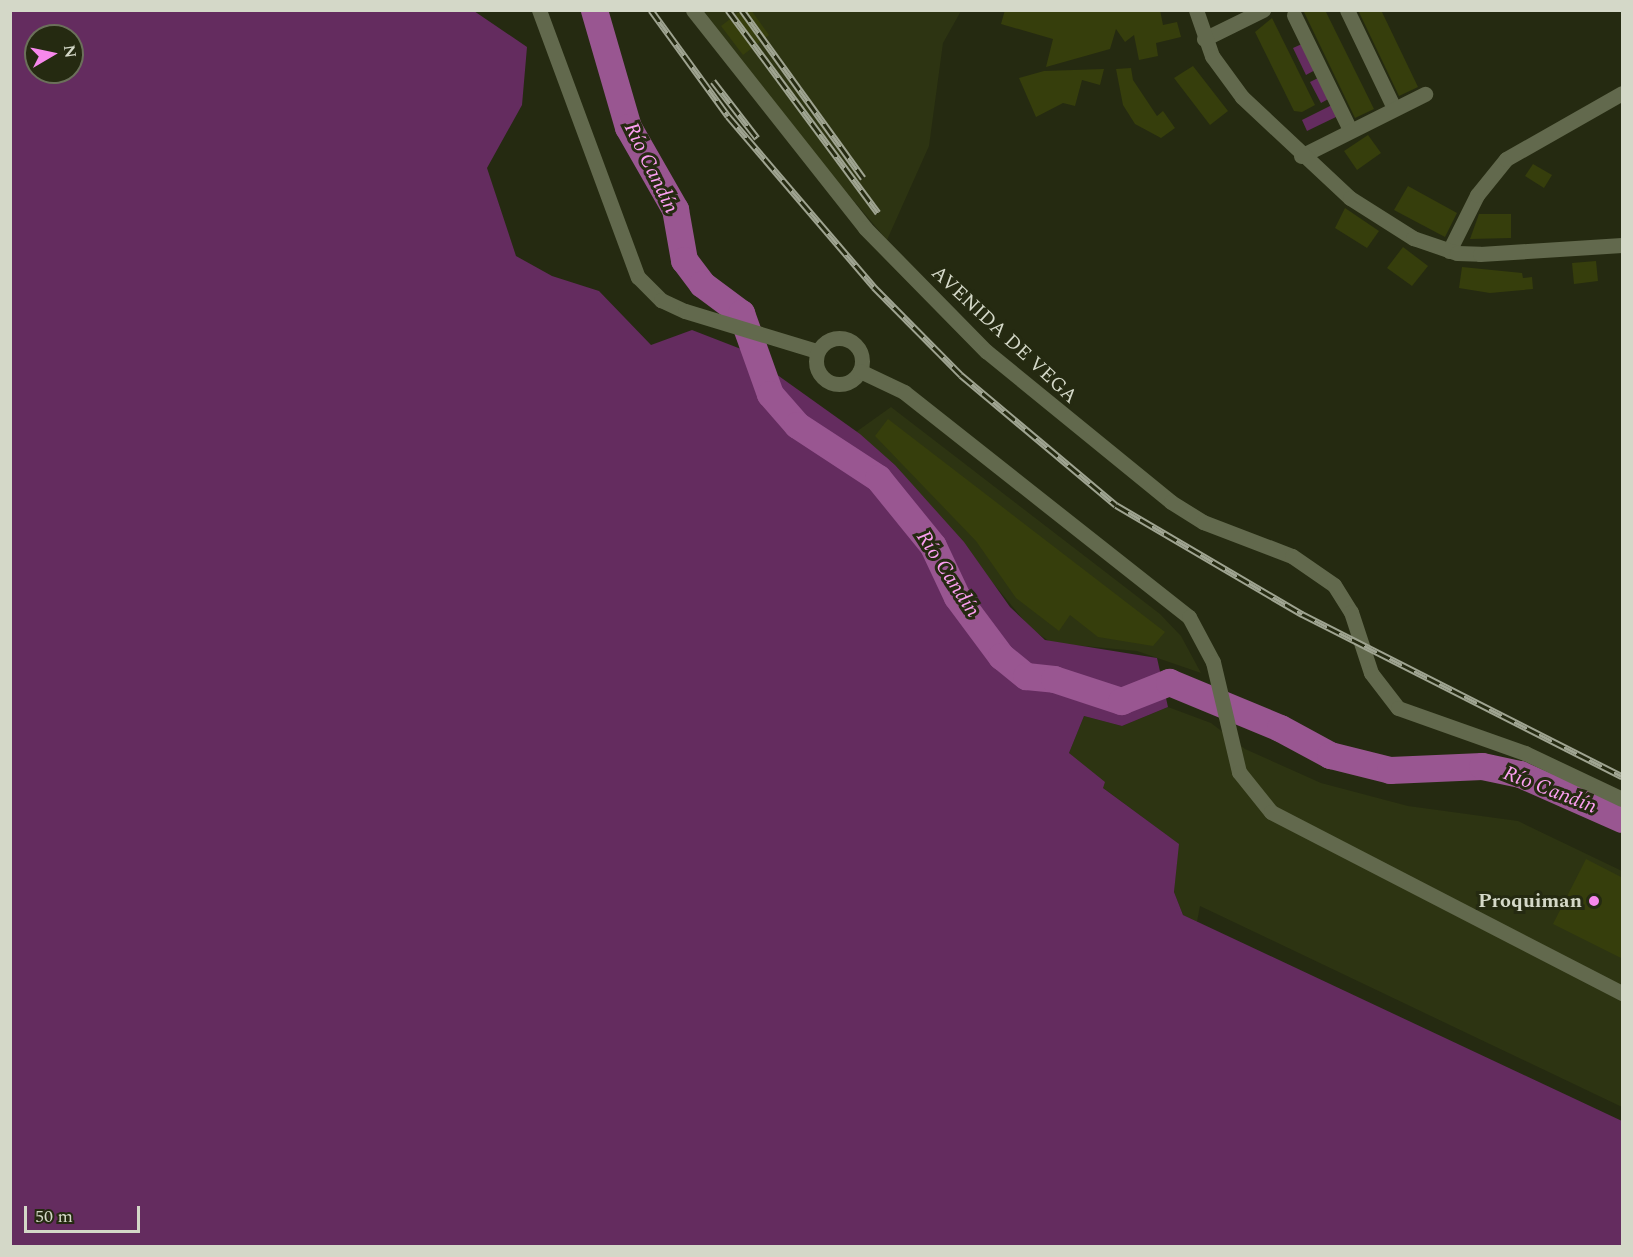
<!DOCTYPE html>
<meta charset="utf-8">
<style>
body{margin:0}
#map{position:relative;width:1633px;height:1257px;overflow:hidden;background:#252a11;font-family:Spectral,serif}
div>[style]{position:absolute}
.built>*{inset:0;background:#2d3412}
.green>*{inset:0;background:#642c5f}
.river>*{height:27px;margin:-13.5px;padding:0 13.5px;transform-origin:13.5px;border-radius:13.5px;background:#995691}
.building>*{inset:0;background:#363e0c}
.minor>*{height:15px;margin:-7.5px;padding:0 7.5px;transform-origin:7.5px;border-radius:7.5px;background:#62694d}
.minor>.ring{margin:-7.5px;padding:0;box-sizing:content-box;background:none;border:15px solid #62694d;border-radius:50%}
.tertiary>*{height:15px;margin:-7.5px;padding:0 7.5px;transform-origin:7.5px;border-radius:7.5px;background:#62694d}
.rail>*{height:7px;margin-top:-3.5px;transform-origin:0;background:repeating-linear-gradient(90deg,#252a11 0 14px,#9fa491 0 28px);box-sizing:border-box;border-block:2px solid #9fa491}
.dots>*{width:16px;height:16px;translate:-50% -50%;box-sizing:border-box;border:3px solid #252a11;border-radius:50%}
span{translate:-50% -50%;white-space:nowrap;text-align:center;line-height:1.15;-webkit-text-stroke:6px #252a11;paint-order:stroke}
.street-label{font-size:20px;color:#d4d8c8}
.poi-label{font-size:20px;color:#d4d8c8;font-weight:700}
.right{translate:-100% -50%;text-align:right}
.water-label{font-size:21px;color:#fb9ff1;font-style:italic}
.frame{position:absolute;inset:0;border:12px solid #d4d8c8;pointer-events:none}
.north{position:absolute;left:24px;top:24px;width:60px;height:60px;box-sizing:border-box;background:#252a11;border:2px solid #6b705a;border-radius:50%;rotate:81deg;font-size:16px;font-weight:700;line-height:24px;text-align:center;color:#d4d8c8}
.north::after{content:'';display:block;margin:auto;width:21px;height:27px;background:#f788ec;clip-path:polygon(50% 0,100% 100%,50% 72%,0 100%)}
.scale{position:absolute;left:24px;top:1206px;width:116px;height:27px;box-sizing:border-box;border:3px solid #d4d8c8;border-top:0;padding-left:8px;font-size:18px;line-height:21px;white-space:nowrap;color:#d4d8c8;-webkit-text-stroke:4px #252a11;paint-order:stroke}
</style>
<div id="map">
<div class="built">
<div style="clip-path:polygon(704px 11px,961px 11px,943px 43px,929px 146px,887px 240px,792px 128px)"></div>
<div style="clip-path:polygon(891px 407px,1160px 614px,1181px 636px,1201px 673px,1137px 651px,1052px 643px,1031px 629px,895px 465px,856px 432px)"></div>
<div style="clip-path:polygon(1168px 707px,1211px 723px,1245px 749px,1321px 783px,1408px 806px,1518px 821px,1622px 871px,1622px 1107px,1200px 906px,1197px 922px,1183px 915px,1174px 892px,1178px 844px,1102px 787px,1069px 753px,1084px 716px,1122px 726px)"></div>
</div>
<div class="green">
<div style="clip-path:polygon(evenodd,10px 11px,474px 11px,527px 47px,522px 105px,487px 168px,516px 256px,552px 276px,599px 291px,651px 345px,692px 330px,741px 349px,860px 434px,895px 465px,964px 542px,1010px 607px,1045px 640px,1157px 658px,1168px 707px,1122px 726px,1084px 716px,1069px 753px,1105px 782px,1103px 788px,1179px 844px,1174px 892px,1183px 915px,1622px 1121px,1622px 1246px,11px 1246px,10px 11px,36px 36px,72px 36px,72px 72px,36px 72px,36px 36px)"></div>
<div style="clip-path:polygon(1304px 43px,1317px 69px,1306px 75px,1293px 48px)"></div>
<div style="clip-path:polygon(1320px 77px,1330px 98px,1321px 103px,1310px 82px)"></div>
<div style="clip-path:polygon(1332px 105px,1338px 116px,1307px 131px,1302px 120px)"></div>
</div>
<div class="river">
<div style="left:594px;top:10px;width:122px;rotate:73.8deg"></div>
<div style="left:628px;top:127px;width:95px;rotate:60.2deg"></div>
<div style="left:675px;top:209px;width:52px;rotate:80deg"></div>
<div style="left:684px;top:260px;width:30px;rotate:53deg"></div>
<div style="left:702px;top:284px;width:49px;rotate:36.6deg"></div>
<div style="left:741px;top:313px;width:86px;rotate:70.3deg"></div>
<div style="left:770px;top:394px;width:41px;rotate:48.9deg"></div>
<div style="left:797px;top:425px;width:97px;rotate:33.2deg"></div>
<div style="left:878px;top:478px;width:87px;rotate:51deg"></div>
<div style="left:933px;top:546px;width:56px;rotate:64.8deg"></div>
<div style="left:957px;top:597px;width:74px;rotate:53.3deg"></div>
<div style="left:1001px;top:656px;width:32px;rotate:39deg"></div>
<div style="left:1026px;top:676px;width:28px;rotate:6deg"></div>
<div style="left:1054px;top:679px;width:71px;rotate:18.2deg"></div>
<div style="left:1121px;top:701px;width:52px;rotate:-21.6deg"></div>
<div style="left:1169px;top:682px;width:120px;rotate:22.5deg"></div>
<div style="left:1280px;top:728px;width:57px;rotate:28.4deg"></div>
<div style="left:1330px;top:755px;width:62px;rotate:14deg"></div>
<div style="left:1390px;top:770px;width:92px;rotate:-2.5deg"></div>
<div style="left:1482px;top:766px;width:39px;rotate:12deg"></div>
<div style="left:1520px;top:774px;width:111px;rotate:23.8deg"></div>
</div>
<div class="building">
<div style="clip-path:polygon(742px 10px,751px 10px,769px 35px,743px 55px,721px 26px)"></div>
<div style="clip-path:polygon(1005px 10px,1160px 10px,1163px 25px,1177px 22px,1181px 37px,1156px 43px,1158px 56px,1139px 60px,1134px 35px,1125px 42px,1116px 29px,1110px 49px,1046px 67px,1053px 39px,1001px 24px)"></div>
<div style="clip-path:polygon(1303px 10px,1325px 10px,1374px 109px,1355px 118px)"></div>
<div style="clip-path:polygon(1358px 10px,1381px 10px,1418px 87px,1399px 96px)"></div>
<div style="clip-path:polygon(1272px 18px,1315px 105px,1302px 112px,1294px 111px,1255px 32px)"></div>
<div style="clip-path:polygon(1193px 66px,1228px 111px,1210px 125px,1174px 78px)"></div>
<div style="clip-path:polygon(1131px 68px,1133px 80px,1157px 116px,1163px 111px,1175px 128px,1161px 138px,1135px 124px,1123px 105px,1116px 69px)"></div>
<div style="clip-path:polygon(1104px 69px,1100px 85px,1082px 80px,1075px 106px,1063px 103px,1036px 117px,1019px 78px,1044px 71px)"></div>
<div style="clip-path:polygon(1368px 135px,1381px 153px,1357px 170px,1344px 151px)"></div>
<div style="clip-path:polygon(1533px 164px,1552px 175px,1544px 188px,1525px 176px)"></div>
<div style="clip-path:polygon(1408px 186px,1457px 213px,1445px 237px,1394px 210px)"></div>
<div style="clip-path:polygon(1345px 208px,1379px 231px,1367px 248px,1335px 228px)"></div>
<div style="clip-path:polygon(1479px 214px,1511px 214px,1511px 238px,1470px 239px)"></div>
<div style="clip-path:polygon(1403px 247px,1428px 266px,1412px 286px,1387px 268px)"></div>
<div style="clip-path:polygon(1596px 261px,1598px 281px,1574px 284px,1572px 263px)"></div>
<div style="clip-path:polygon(1462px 267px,1522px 273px,1523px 278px,1532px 277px,1533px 289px,1490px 293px,1459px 288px)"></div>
<div style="clip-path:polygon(888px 419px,1165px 632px,1153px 646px,1098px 637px,1070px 615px,1059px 631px,1016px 598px,976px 541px,875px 436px)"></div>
<div style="clip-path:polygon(1586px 859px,1623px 878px,1623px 959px,1553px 924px)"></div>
</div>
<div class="minor">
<div style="left:539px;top:10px;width:285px;rotate:69.7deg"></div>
<div style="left:638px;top:277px;width:33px;rotate:45deg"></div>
<div style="left:661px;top:300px;width:26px;rotate:25deg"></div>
<div style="left:685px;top:311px;width:138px;rotate:16.9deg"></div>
<div style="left:1347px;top:10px;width:109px;rotate:64.4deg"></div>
<div style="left:1294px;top:15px;width:128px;rotate:64deg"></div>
<div style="left:1204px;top:39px;width:66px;rotate:-26.2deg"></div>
<div style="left:1301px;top:156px;width:139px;rotate:-26.6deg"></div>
<div style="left:1449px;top:251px;width:63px;rotate:-63.4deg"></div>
<div style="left:1477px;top:195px;width:46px;rotate:-51.1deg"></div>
<div style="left:1506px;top:159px;width:133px;rotate:-29.6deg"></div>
<div class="ring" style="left:816px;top:338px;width:31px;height:31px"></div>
<div style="left:860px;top:371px;width:49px;rotate:25.5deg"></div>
<div style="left:904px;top:392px;width:363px;rotate:38.3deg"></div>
<div style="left:1189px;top:617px;width:51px;rotate:61.9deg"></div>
<div style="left:1213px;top:662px;width:113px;rotate:76.7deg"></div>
<div style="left:1239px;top:772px;width:51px;rotate:51.3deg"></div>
<div style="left:1271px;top:812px;width:395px;rotate:27.3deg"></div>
</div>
<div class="tertiary">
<div style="left:693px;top:10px;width:278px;rotate:51.7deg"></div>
<div style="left:865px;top:228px;width:173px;rotate:45.5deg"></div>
<div style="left:986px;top:351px;width:239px;rotate:39.2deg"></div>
<div style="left:1171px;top:502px;width:38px;rotate:32deg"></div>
<div style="left:1203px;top:522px;width:95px;rotate:20.9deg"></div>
<div style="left:1292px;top:556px;width:51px;rotate:34.6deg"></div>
<div style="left:1334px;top:585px;width:32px;rotate:58deg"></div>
<div style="left:1351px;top:612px;width:64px;rotate:71.8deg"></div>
<div style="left:1371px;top:673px;width:44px;rotate:52.4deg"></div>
<div style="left:1398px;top:708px;width:135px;rotate:19.5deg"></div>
<div style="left:1525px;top:753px;width:107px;rotate:25.4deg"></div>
<div style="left:1196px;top:10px;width:49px;rotate:70.8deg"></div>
<div style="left:1212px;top:56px;width:51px;rotate:53.8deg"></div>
<div style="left:1242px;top:97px;width:148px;rotate:43.1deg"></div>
<div style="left:1350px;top:198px;width:75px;rotate:32.4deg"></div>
<div style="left:1413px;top:238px;width:46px;rotate:18.8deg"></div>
<div style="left:1457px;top:253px;width:23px;rotate:2deg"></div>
<div style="left:1480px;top:254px;width:142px;rotate:-3.6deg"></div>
</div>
<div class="rail">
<div style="left:651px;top:10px;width:131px;rotate:54deg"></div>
<div style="left:728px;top:116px;width:225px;rotate:49.5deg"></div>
<div style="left:874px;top:287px;width:124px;rotate:45.3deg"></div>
<div style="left:961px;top:375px;width:202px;rotate:40deg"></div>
<div style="left:1116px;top:505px;width:216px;rotate:30.4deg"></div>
<div style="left:1302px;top:614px;width:359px;rotate:26.9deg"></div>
<div style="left:728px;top:10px;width:252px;rotate:53.5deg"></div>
<div style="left:742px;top:10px;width:207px;rotate:54.2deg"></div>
<div style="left:713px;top:81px;width:72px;rotate:52.3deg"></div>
</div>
<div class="dots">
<div style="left:1594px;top:901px;background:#f788ec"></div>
</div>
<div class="street-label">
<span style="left:1004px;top:335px;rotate:43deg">AVENIDA DE VEGA</span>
</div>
<div class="poi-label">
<span class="right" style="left:1582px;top:901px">Proquiman</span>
</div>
<div class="water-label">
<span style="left:651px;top:168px;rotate:64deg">Río Candín</span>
<span style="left:948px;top:574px;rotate:57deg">Río Candín</span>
<span style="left:1550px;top:790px;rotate:21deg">Río Candín</span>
</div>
<div class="frame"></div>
<div class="north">N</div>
<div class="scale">50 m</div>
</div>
